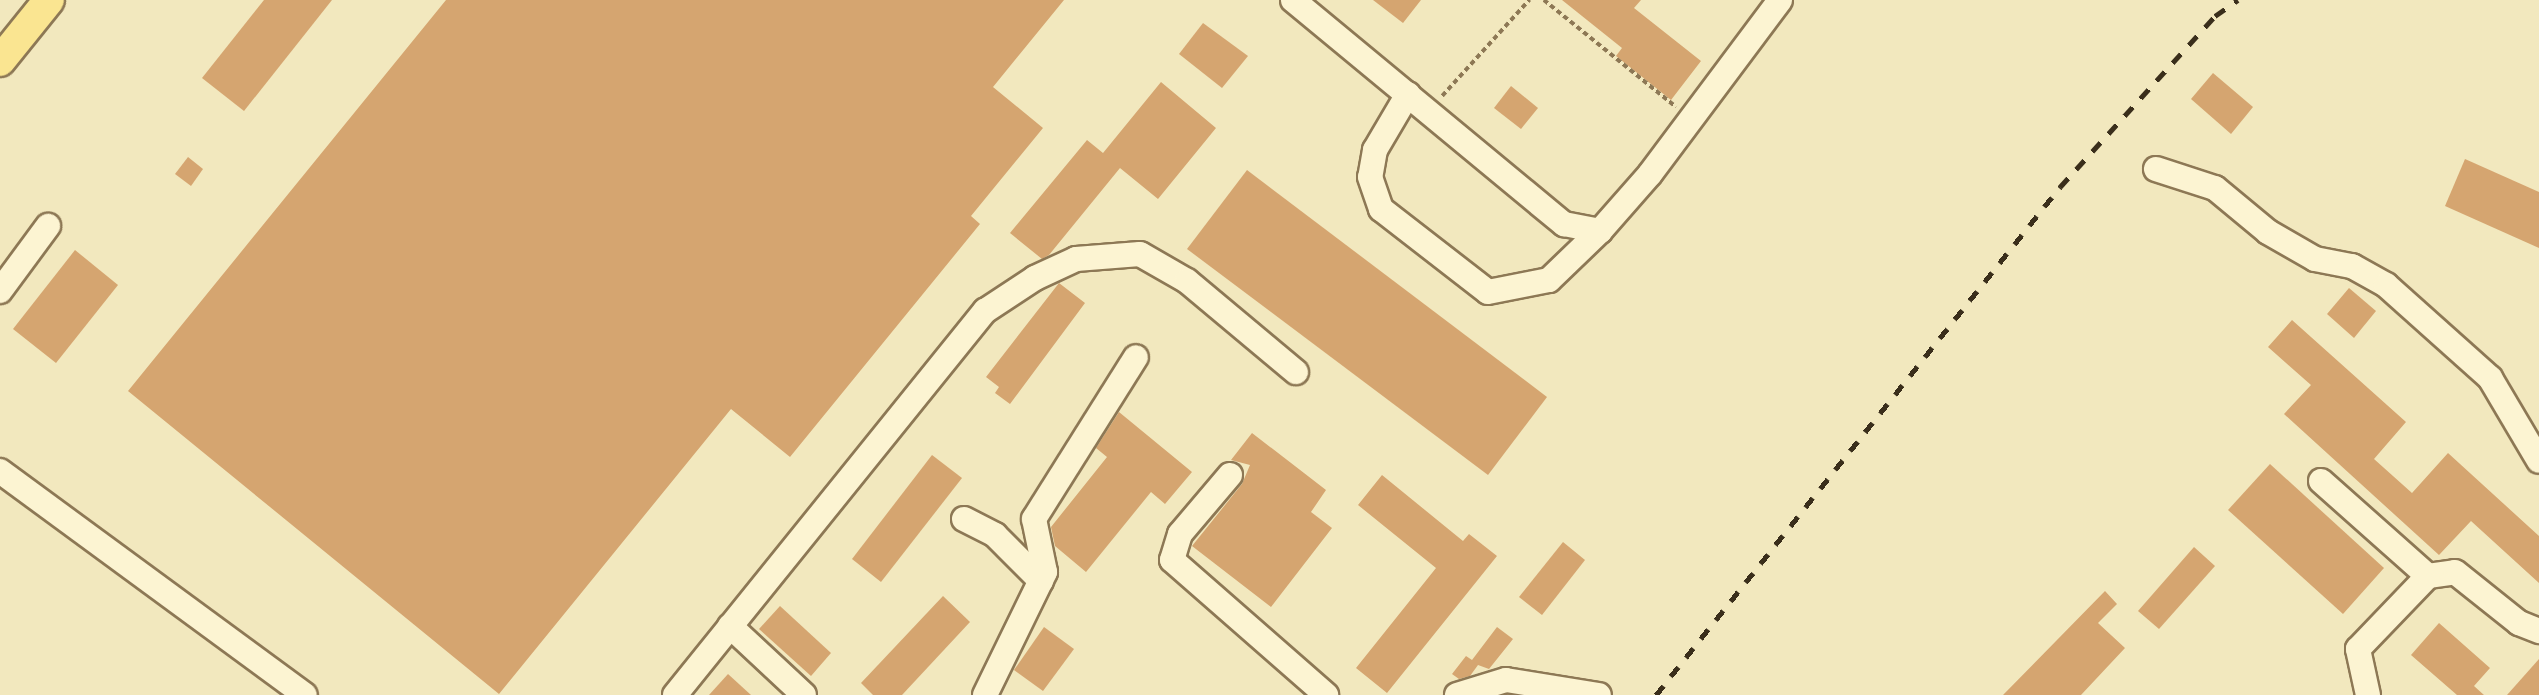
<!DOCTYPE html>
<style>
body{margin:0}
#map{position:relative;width:2539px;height:695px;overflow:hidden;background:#f2e8be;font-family:"Crimson Pro",serif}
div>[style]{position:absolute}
.building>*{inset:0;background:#d5a570}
.path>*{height:3.5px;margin-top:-1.75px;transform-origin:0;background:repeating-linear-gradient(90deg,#8d7855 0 5px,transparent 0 8.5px)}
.roads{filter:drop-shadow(2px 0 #8d7855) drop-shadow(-2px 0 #8d7855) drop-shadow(0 2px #8d7855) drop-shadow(0 -2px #8d7855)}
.minor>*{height:24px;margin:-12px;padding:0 12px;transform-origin:12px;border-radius:12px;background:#fcf4d2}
.major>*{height:30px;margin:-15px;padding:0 15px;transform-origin:15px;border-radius:15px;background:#fae591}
.rail>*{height:5px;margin-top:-2.5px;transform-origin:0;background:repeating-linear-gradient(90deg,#3a2e1b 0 12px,transparent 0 24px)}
span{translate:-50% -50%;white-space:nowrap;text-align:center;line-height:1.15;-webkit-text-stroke:7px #f9f1ce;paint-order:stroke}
</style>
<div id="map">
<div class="building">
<div style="clip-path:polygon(264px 0,332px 0,244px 111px,202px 78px)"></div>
<div style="clip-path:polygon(446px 0,1064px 0,993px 87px,1043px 128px,971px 216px,980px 224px,790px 457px,731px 409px,499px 694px,128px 391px)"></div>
<div style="clip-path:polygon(1373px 0,1421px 0,1403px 23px)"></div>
<div style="clip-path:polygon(1562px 0,1641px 0,1634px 8px,1701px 61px,1671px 100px,1616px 56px,1622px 48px)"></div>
<div style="clip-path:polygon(1203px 23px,1248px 56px,1222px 88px,1179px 54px)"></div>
<div style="clip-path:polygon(2213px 73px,2253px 107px,2231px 134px,2191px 99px)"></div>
<div style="clip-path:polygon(1161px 82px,1216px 128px,1158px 199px,1120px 168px,1049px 255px,1042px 259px,1010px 233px,1087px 140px,1103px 153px)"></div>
<div style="clip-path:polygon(1511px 86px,1538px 108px,1521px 129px,1494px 108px)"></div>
<div style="clip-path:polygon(188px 157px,203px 169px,191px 186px,175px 174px)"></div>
<div style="clip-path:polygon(2465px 159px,2539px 192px,2539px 248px,2445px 206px)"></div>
<div style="clip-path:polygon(1247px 170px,1547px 397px,1488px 475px,1187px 249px)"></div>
<div style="clip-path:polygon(75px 250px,118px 285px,56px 363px,13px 329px)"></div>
<div style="clip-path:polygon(1059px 283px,1085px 303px,1010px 404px,995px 393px,999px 387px,986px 377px)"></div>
<div style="clip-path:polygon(2349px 288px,2376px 311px,2354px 338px,2327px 314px)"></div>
<div style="clip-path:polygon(2292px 320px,2406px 422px,2374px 459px,2412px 493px,2448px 453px,2539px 536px,2539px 583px,2471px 521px,2439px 555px,2284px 414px,2311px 385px,2268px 347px)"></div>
<div style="clip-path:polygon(1119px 412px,1192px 472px,1165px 504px,1151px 492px,1086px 572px,1055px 546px,1051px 527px,1107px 457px,1096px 448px)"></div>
<div style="clip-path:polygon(1252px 433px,1326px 490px,1311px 512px,1332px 528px,1271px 607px,1192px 546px,1242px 484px,1250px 465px,1231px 460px)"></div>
<div style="clip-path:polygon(932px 455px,962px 478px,881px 582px,852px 559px)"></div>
<div style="clip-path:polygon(2270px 464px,2384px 568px,2343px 614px,2228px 510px)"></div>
<div style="clip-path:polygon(1382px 475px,1463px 541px,1469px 534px,1497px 556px,1387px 693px,1356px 668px,1436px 568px,1358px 505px)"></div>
<div style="clip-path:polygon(1563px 542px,1585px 560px,1542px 615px,1519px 597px)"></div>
<div style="clip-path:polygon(2194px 547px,2215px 566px,2159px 629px,2138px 611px)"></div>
<div style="clip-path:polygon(2105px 591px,2117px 604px,2098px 623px,2125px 648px,2081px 695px,2003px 695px)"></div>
<div style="clip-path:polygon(943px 596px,970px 622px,902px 695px,873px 695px,861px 683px)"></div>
<div style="clip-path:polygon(780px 606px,831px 653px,811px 676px,759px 629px)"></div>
<div style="clip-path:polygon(2439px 623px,2490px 668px,2474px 686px,2484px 695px,2457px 695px,2411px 655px)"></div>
<div style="clip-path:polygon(1044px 627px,1074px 649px,1043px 691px,1014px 670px)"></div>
<div style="clip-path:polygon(1497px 627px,1513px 639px,1489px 669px,1478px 665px,1470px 676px,1459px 679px,1452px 674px,1466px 656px,1472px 660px)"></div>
<div style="clip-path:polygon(2539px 659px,2539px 695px,2507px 695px)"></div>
<div style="clip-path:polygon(728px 674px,751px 695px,709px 695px)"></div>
</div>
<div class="path">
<div style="left:1544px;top:0;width:170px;rotate:39deg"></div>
<div style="left:1442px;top:96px;width:130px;rotate:-47.8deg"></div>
</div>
<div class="roads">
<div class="minor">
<div style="left:1293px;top:0;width:352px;rotate:39.6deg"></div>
<div style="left:1564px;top:224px;width:37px;rotate:11deg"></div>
<div style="left:1600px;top:231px;width:76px;rotate:-48.7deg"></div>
<div style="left:1650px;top:174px;width:217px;rotate:-53.2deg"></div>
<div style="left:1408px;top:94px;width:65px;rotate:120.5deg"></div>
<div style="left:1375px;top:150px;width:27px;rotate:100deg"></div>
<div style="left:1370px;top:177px;width:34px;rotate:71deg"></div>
<div style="left:1381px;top:209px;width:135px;rotate:37.8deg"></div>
<div style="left:1488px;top:292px;width:62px;rotate:-11.1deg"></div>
<div style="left:1549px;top:280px;width:71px;rotate:-43.9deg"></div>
<div style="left:2156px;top:169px;width:62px;rotate:17.9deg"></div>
<div style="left:2215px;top:188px;width:69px;rotate:39.7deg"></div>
<div style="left:2268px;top:232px;width:54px;rotate:29.9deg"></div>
<div style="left:2315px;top:259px;width:38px;rotate:11deg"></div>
<div style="left:2352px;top:266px;width:39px;rotate:29deg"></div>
<div style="left:2386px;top:285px;width:140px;rotate:41.8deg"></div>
<div style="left:2490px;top:378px;width:96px;rotate:59.4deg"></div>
<div style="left:0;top:291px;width:81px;rotate:-53.6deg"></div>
<div style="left:0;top:471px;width:378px;rotate:36.3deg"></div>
<div style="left:1230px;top:475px;width:77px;rotate:130.3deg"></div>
<div style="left:1180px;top:534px;width:27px;rotate:107deg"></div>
<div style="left:1172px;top:560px;width:205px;rotate:41.2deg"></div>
<div style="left:2321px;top:481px;width:143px;rotate:41.6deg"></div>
<div style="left:2428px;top:576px;width:27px;rotate:-8deg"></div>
<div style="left:2455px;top:572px;width:82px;rotate:38.6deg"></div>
<div style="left:2519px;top:623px;width:22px;rotate:22deg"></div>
<div style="left:964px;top:519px;width:35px;rotate:27deg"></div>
<div style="left:995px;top:535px;width:65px;rotate:45deg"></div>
<div style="left:730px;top:626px;width:101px;rotate:43deg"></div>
<div style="left:675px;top:695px;width:494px;rotate:-51.1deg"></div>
<div style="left:985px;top:311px;width:60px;rotate:-33.4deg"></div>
<div style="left:1035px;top:278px;width:45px;rotate:-24.9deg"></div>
<div style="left:1076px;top:259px;width:64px;rotate:-4.5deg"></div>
<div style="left:1140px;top:254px;width:54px;rotate:29.9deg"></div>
<div style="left:1187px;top:281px;width:142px;rotate:39.9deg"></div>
<div style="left:985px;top:695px;width:137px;rotate:-64deg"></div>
<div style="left:1045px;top:572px;width:54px;rotate:-101.7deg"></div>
<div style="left:1034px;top:519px;width:191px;rotate:-57.8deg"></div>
<div style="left:1457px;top:695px;width:51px;rotate:-17deg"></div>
<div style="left:1506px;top:680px;width:94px;rotate:9.2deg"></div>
<div style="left:2368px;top:695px;width:47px;rotate:-102.3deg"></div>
<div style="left:2358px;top:649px;width:101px;rotate:-46.2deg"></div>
</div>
<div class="major">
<div style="left:0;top:61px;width:78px;rotate:-51.2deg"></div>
</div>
</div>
<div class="rail">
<div style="left:1656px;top:695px;width:649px;rotate:-51.51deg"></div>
<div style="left:2060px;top:187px;width:231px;rotate:-47.8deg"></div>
<div style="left:2215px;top:16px;width:28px;rotate:-35deg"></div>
</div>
</div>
